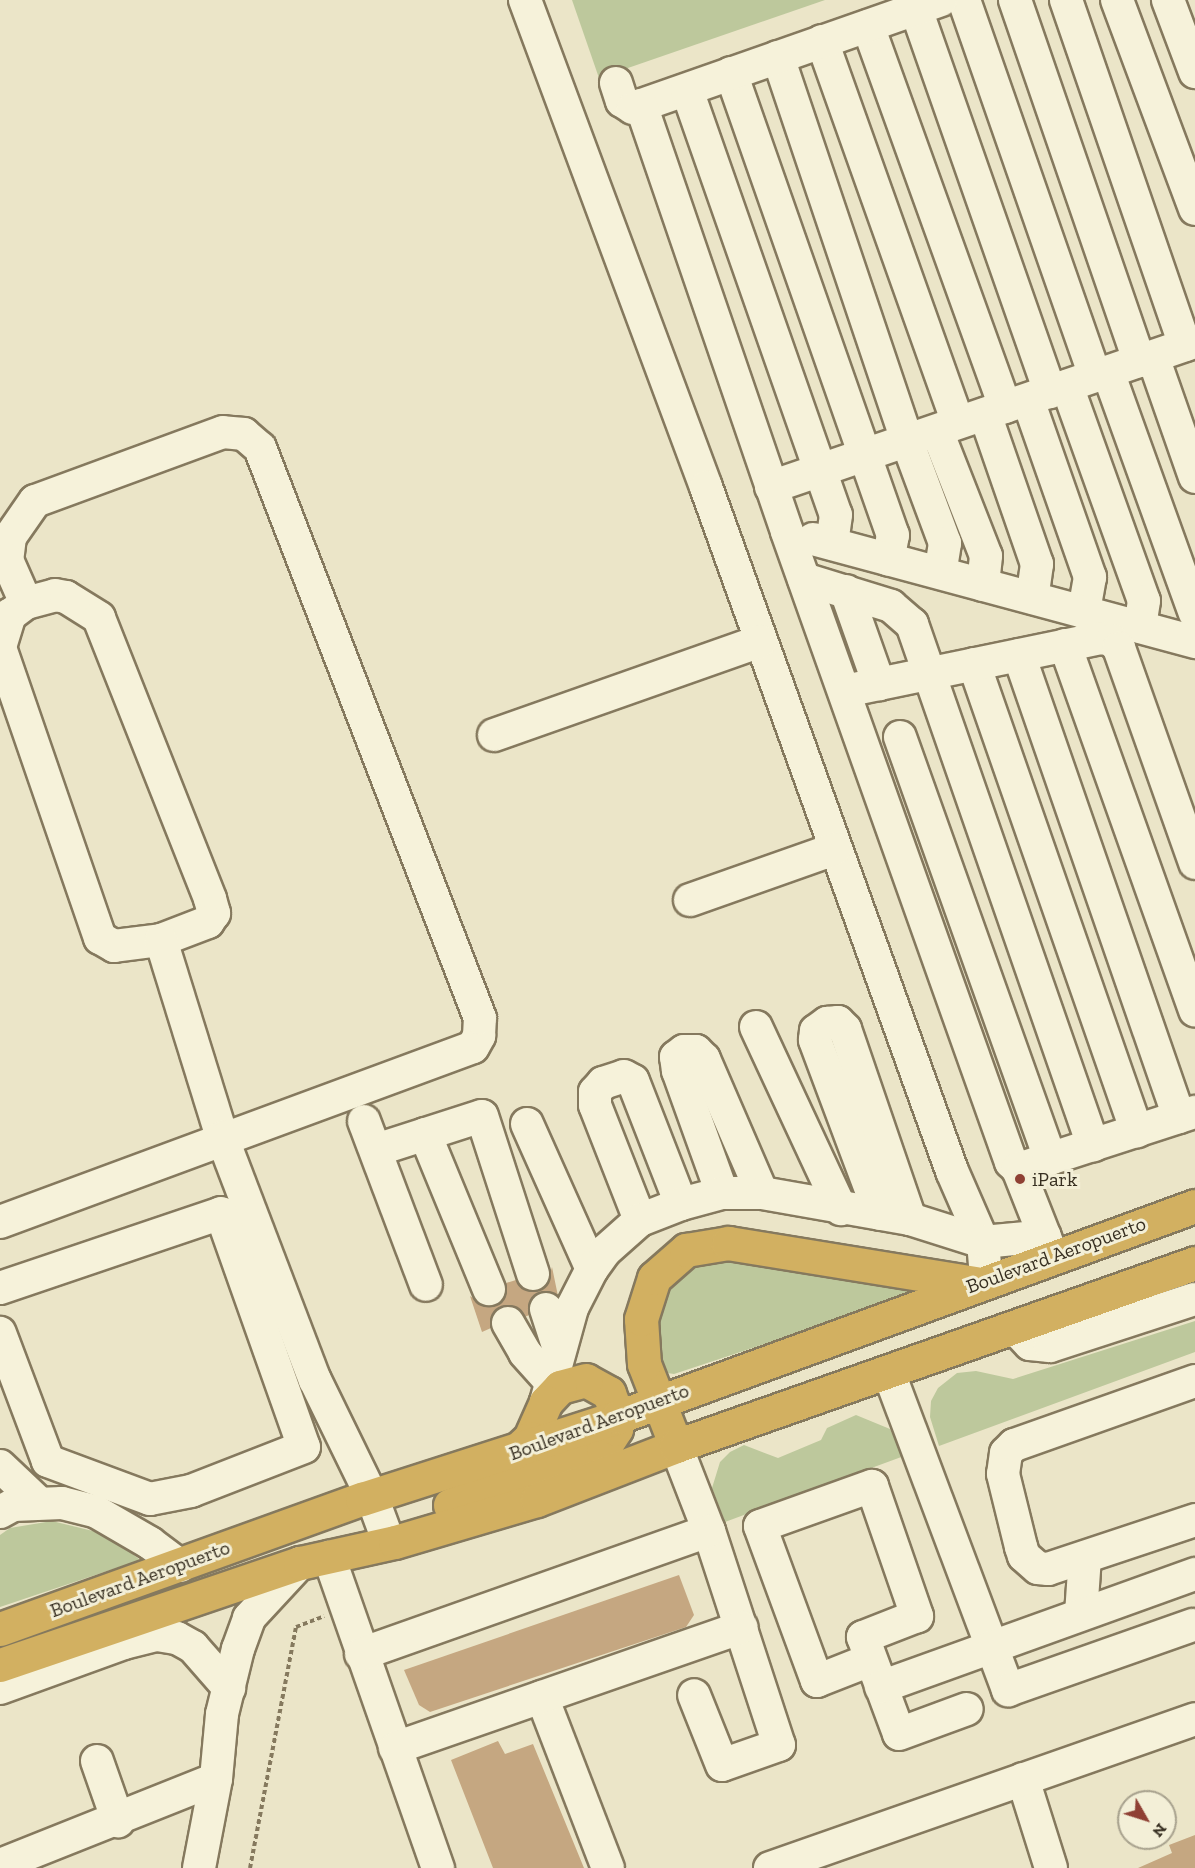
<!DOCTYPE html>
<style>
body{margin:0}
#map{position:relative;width:1195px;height:1868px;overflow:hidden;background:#ebe5c8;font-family:"Zilla Slab",serif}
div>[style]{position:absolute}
.green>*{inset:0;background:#bdc89c}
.building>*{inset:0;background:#c5a781}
.path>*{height:4px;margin-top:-2px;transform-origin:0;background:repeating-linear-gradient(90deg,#85795e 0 4.5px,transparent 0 7.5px)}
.roads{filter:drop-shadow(2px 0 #85795e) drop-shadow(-2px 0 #85795e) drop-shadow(0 2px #85795e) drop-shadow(0 -2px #85795e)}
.minor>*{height:32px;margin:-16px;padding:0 16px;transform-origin:16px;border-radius:16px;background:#f6f2da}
.highway>*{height:33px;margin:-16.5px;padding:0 16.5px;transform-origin:16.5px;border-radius:16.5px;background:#d2b061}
.dots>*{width:16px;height:16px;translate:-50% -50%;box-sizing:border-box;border:3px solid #f3efd7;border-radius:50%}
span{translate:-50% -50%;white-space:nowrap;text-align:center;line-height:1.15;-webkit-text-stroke:6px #f3efd7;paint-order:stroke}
.poi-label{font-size:20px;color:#372f21}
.left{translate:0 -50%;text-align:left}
.street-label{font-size:20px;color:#372f21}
.north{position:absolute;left:1117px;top:1790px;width:60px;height:60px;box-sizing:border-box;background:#f3efd7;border:2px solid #a8a28e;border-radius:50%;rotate:129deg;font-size:16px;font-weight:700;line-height:24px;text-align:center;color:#372f21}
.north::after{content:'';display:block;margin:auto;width:21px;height:27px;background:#8f4034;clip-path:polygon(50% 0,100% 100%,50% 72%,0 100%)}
</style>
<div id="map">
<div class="green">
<div style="clip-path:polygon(572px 0,825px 0,599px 78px)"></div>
<div style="clip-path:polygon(712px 1256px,934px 1288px,674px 1374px,661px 1372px,655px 1335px,663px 1297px,673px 1281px,691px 1265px)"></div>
<div style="clip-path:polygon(1195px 1321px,1195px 1352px,939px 1446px,930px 1417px,931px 1401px,938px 1388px,957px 1373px,976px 1371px,1013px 1379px)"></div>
<div style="clip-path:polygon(856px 1415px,890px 1429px,904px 1456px,725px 1522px,712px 1488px,720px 1462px,730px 1452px,744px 1445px,778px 1458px,821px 1440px,827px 1428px)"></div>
<div style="clip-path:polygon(52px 1521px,97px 1532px,118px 1542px,140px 1560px,0 1607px,0 1535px,10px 1528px)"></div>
</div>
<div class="building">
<div style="clip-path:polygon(552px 1267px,558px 1296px,540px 1292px,532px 1297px,529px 1315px,525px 1317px,517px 1307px,500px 1307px,492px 1314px,491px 1328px,482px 1332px,470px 1296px,486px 1307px,495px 1306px,504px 1299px,506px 1283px,516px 1280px,529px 1291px,539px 1291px,547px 1286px)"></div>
<div style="clip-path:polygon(679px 1575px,694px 1615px,686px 1627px,430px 1712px,419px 1705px,404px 1670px)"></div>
<div style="clip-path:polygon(498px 1741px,505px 1754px,533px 1744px,584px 1868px,493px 1868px,451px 1760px)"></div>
<div style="clip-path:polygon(1195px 1835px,1195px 1868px,1138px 1868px,1172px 1853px,1169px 1845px)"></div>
</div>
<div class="path">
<div style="left:250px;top:1868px;width:245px;rotate:-79.2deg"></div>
<div style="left:296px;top:1627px;width:30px;rotate:-21deg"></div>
</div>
<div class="roads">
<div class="minor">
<div style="left:525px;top:0;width:520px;rotate:69.61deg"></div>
<div style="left:706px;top:487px;width:727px;rotate:70.22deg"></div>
<div style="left:952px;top:1171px;width:77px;rotate:66.4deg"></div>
<div style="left:983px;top:1242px;width:37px;rotate:85deg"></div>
<div style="left:964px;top:0;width:398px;rotate:70.8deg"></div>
<div style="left:1015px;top:0;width:382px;rotate:71deg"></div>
<div style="left:1066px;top:0;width:365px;rotate:71deg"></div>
<div style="left:1117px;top:0;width:223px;rotate:69.5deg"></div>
<div style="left:1168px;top:0;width:77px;rotate:69.4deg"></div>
<div style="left:916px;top:9px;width:406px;rotate:70.7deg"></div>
<div style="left:868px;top:26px;width:405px;rotate:70.2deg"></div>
<div style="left:822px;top:41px;width:405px;rotate:70.4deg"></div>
<div style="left:778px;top:57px;width:405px;rotate:71.4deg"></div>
<div style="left:907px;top:441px;width:109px;rotate:69.6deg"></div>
<div style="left:945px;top:543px;width:30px;rotate:99deg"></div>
<div style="left:731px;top:73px;width:490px;rotate:70.7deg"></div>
<div style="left:893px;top:535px;width:25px;rotate:101deg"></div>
<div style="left:616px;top:83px;width:19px;rotate:72deg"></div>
<div style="left:622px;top:101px;width:13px;rotate:32deg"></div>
<div style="left:633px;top:108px;width:326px;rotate:-19.3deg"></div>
<div style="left:687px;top:90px;width:450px;rotate:70.7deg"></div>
<div style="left:836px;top:515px;width:29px;rotate:98deg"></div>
<div style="left:641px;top:105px;width:451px;rotate:71.1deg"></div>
<div style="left:787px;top:532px;width:669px;rotate:70.43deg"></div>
<div style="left:1011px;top:1162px;width:10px;rotate:45deg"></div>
<div style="left:1018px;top:1169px;width:186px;rotate:-17.9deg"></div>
<div style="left:1153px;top:357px;width:127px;rotate:70.7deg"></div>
<div style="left:1108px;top:372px;width:256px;rotate:70.2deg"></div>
<div style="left:1067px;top:386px;width:228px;rotate:70.3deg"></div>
<div style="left:1144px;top:601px;width:26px;rotate:99deg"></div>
<div style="left:1028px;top:400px;width:188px;rotate:70.7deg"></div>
<div style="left:1090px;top:577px;width:36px;rotate:100deg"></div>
<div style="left:985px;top:414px;width:159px;rotate:70.9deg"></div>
<div style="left:1037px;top:564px;width:34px;rotate:98deg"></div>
<div style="left:937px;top:431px;width:134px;rotate:68.6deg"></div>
<div style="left:986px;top:556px;width:29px;rotate:96deg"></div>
<div style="left:771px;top:487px;width:448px;rotate:-18.9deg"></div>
<div style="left:813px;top:539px;width:396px;rotate:15.1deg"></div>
<div style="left:804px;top:579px;width:91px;rotate:17.2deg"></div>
<div style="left:891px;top:606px;width:28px;rotate:41deg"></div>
<div style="left:912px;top:624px;width:552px;rotate:70.84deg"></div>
<div style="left:846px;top:591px;width:99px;rotate:70.5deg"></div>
<div style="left:1065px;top:645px;width:388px;rotate:70.4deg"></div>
<div style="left:0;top:647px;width:34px;rotate:-73deg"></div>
<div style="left:10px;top:615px;width:20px;rotate:-37deg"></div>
<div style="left:26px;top:603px;width:30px;rotate:-15deg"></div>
<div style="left:55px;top:595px;width:11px;rotate:10deg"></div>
<div style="left:66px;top:597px;width:39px;rotate:32deg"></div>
<div style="left:99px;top:618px;width:302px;rotate:68.4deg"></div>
<div style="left:210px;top:899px;width:15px;rotate:74deg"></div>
<div style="left:214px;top:913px;width:11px;rotate:124deg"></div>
<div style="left:208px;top:922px;width:50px;rotate:159deg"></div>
<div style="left:161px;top:940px;width:47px;rotate:172.7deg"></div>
<div style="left:114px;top:946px;width:16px;rotate:-150deg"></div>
<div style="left:100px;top:938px;width:307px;rotate:-109deg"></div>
<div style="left:1019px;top:655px;width:489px;rotate:70.9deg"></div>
<div style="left:974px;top:664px;width:495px;rotate:70.8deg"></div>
<div style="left:845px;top:691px;width:261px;rotate:-11.7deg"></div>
<div style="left:1101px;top:638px;width:11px;rotate:10deg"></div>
<div style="left:1112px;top:640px;width:11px;rotate:49deg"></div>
<div style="left:1119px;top:648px;width:228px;rotate:70.5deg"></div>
<div style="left:494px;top:735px;width:283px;rotate:-19.4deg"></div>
<div style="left:900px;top:737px;width:448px;rotate:70.4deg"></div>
<div style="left:690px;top:900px;width:154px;rotate:-19.4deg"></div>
<div style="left:161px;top:940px;width:206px;rotate:72.8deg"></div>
<div style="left:222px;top:1137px;width:260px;rotate:69.1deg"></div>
<div style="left:315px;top:1380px;width:130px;rotate:64deg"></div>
<div style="left:372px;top:1497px;width:49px;rotate:69.7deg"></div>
<div style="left:756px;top:1027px;width:201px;rotate:65deg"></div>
<div style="left:364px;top:1121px;width:175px;rotate:69.3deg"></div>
<div style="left:527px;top:1124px;width:159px;rotate:65.9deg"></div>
<div style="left:425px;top:1134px;width:168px;rotate:67.6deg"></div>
<div style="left:376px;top:1150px;width:111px;rotate:-17.8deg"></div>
<div style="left:482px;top:1116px;width:166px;rotate:72.1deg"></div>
<div style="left:1018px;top:1169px;width:92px;rotate:68.4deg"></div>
<div style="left:722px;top:1193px;width:130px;rotate:-109.8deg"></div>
<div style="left:678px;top:1071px;width:14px;rotate:-98deg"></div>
<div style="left:676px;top:1057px;width:10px;rotate:-37deg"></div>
<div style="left:684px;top:1051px;width:12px"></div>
<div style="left:696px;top:1051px;width:11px;rotate:45deg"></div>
<div style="left:704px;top:1059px;width:146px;rotate:66.6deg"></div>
<div style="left:880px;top:1214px;width:186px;rotate:-110.5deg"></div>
<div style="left:815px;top:1040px;width:9px;rotate:-84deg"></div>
<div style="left:816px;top:1031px;width:14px;rotate:-36deg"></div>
<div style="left:827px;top:1023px;width:11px;rotate:-5deg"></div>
<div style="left:838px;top:1022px;width:10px;rotate:45deg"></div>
<div style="left:845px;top:1029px;width:201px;rotate:71.1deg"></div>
<div style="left:640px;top:1220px;width:123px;rotate:-111.4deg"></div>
<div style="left:595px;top:1105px;width:13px;rotate:-90deg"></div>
<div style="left:595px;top:1092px;width:12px;rotate:-48deg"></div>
<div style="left:603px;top:1083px;width:22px;rotate:-18deg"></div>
<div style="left:624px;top:1076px;width:10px;rotate:29deg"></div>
<div style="left:633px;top:1081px;width:132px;rotate:68.7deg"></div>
<div style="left:0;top:1222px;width:504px;rotate:-20.3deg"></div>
<div style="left:473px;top:1047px;width:13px;rotate:-61deg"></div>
<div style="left:479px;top:1036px;width:18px;rotate:-87deg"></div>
<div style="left:480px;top:1018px;width:611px;rotate:-111.1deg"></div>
<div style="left:260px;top:448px;width:21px;rotate:-139deg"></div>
<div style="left:244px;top:434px;width:21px;rotate:-175deg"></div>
<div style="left:223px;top:432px;width:200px;rotate:159.8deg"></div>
<div style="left:35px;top:501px;width:44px;rotate:124.8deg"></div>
<div style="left:10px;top:537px;width:23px;rotate:97deg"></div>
<div style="left:7px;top:560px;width:47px;rotate:66.2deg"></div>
<div style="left:0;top:1288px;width:233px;rotate:-18.7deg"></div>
<div style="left:221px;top:1213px;width:248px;rotate:70.5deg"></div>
<div style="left:304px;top:1447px;width:121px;rotate:158.7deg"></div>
<div style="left:191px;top:1491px;width:42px;rotate:169deg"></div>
<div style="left:150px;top:1499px;width:109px;rotate:-159.6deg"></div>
<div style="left:48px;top:1461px;width:137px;rotate:-110.6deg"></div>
<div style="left:546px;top:1309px;width:42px;rotate:72deg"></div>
<div style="left:508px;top:1323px;width:34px;rotate:60deg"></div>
<div style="left:525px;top:1353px;width:40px;rotate:48deg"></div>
<div style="left:1015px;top:1328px;width:22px;rotate:47deg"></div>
<div style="left:1030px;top:1344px;width:20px;rotate:6deg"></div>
<div style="left:1050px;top:1346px;width:152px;rotate:-18deg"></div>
<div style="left:889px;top:1373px;width:339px;rotate:69.4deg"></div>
<div style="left:1008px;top:1690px;width:196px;rotate:-19.4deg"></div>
<div style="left:1195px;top:1381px;width:192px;rotate:160.5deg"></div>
<div style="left:1014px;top:1445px;width:11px;rotate:135deg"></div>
<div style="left:1006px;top:1453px;width:21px;rotate:98deg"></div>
<div style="left:1003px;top:1474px;width:75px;rotate:76.1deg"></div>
<div style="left:1021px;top:1547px;width:9px;rotate:72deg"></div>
<div style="left:1024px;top:1556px;width:18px;rotate:41deg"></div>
<div style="left:1038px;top:1568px;width:10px;rotate:6deg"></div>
<div style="left:1048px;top:1569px;width:155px;rotate:-18.4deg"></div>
<div style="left:546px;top:1402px;width:98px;rotate:-74.5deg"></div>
<div style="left:572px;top:1308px;width:44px;rotate:-62.9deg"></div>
<div style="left:592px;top:1269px;width:22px;rotate:-54deg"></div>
<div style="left:605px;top:1251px;width:47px;rotate:-41.5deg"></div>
<div style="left:640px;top:1220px;width:44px;rotate:-21.3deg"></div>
<div style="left:681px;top:1204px;width:42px;rotate:-15deg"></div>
<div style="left:722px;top:1193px;width:40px"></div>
<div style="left:762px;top:1193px;width:150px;rotate:10deg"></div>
<div style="left:910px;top:1219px;width:77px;rotate:17.5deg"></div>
<div style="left:983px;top:1242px;width:62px;rotate:-5.5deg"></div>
<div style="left:676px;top:1446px;width:91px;rotate:68.8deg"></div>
<div style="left:709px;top:1531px;width:225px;rotate:71.9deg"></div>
<div style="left:779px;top:1745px;width:60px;rotate:160.7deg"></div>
<div style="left:722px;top:1765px;width:75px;rotate:-111.8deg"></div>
<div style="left:0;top:1466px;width:54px;rotate:43.5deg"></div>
<div style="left:0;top:1512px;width:15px;rotate:-28deg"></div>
<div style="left:13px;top:1505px;width:49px;rotate:-2.3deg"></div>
<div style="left:62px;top:1503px;width:34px;rotate:14deg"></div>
<div style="left:95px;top:1511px;width:64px;rotate:30.2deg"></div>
<div style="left:150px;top:1543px;width:38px;rotate:37deg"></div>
<div style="left:329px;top:1557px;width:330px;rotate:70.7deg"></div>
<div style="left:1081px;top:1614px;width:57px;rotate:-86deg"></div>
<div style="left:361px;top:1654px;width:369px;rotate:-19.5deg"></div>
<div style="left:870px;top:1660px;width:57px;rotate:158.4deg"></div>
<div style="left:817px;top:1681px;width:165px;rotate:-110.2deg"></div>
<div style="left:760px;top:1526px;width:119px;rotate:-19.7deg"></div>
<div style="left:872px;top:1486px;width:138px;rotate:70.9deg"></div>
<div style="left:917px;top:1616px;width:58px;rotate:158.7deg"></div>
<div style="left:863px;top:1637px;width:103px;rotate:69.6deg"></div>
<div style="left:899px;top:1734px;width:72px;rotate:-20.2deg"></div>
<div style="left:881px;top:1687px;width:334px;rotate:-19.8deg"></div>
<div style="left:0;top:1688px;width:132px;rotate:-19.9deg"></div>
<div style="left:124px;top:1643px;width:34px;rotate:-14deg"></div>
<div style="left:157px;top:1635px;width:20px;rotate:9deg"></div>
<div style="left:177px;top:1638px;width:18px;rotate:29deg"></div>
<div style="left:193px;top:1647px;width:55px;rotate:48.7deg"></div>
<div style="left:542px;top:1697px;width:183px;rotate:68.9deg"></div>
<div style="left:395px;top:1748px;width:367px;rotate:-19.2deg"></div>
<div style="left:97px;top:1761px;width:64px;rotate:70.7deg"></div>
<div style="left:1023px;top:1779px;width:93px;rotate:72.5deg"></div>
<div style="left:0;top:1865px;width:232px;rotate:-21.7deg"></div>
<div style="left:199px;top:1868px;width:91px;rotate:-79.2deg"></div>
<div style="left:216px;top:1779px;width:65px;rotate:-84.7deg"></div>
<div style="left:222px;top:1714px;width:67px;rotate:-76.2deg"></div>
<div style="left:238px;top:1649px;width:33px;rotate:-70deg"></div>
<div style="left:249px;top:1618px;width:75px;rotate:-47.2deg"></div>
<div style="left:770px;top:1868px;width:450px;rotate:-19.3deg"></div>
</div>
<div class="highway">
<div style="left:676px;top:1446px;width:88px;rotate:-111.3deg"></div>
<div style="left:644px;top:1364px;width:45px;rotate:-93.8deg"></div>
<div style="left:641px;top:1319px;width:43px;rotate:-72.4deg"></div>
<div style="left:654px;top:1278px;width:43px;rotate:-41.2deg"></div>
<div style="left:686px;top:1250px;width:43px;rotate:-9.5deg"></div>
<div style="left:728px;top:1243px;width:251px;rotate:9.2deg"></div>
<div style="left:450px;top:1505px;width:163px;rotate:-20.1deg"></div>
<div style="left:603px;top:1449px;width:24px;rotate:-57deg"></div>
<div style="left:616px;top:1429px;width:12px;rotate:-81deg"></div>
<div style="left:618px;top:1417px;width:26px;rotate:-111deg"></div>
<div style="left:609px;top:1393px;width:26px;rotate:-151deg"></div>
<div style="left:586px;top:1380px;width:27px;rotate:165deg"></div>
<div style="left:560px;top:1387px;width:21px;rotate:133deg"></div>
<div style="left:546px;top:1402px;width:39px;rotate:114deg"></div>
<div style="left:530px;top:1438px;width:22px;rotate:137deg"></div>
<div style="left:0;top:1629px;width:385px;rotate:-19.8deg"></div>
<div style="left:362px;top:1499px;width:269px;rotate:-17.8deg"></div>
<div style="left:618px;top:1417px;width:614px;rotate:-20.09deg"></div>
<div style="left:0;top:1665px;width:317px;rotate:-18.8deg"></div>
<div style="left:300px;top:1563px;width:97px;rotate:-12.5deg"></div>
<div style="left:395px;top:1542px;width:148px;rotate:-16.5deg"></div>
<div style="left:537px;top:1500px;width:149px;rotate:-21.2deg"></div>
<div style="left:676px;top:1446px;width:550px;rotate:-19.42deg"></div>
</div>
</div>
<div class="dots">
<div style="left:1020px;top:1179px;background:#8f4034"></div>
</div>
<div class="poi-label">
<span class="left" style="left:1032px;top:1179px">iPark</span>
</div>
<div class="street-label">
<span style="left:1056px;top:1255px;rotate:-20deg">Boulevard Aeropuerto</span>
<span style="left:599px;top:1422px;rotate:-20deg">Boulevard Aeropuerto</span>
<span style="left:140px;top:1579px;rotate:-20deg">Boulevard Aeropuerto</span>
</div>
<div class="north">N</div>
</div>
